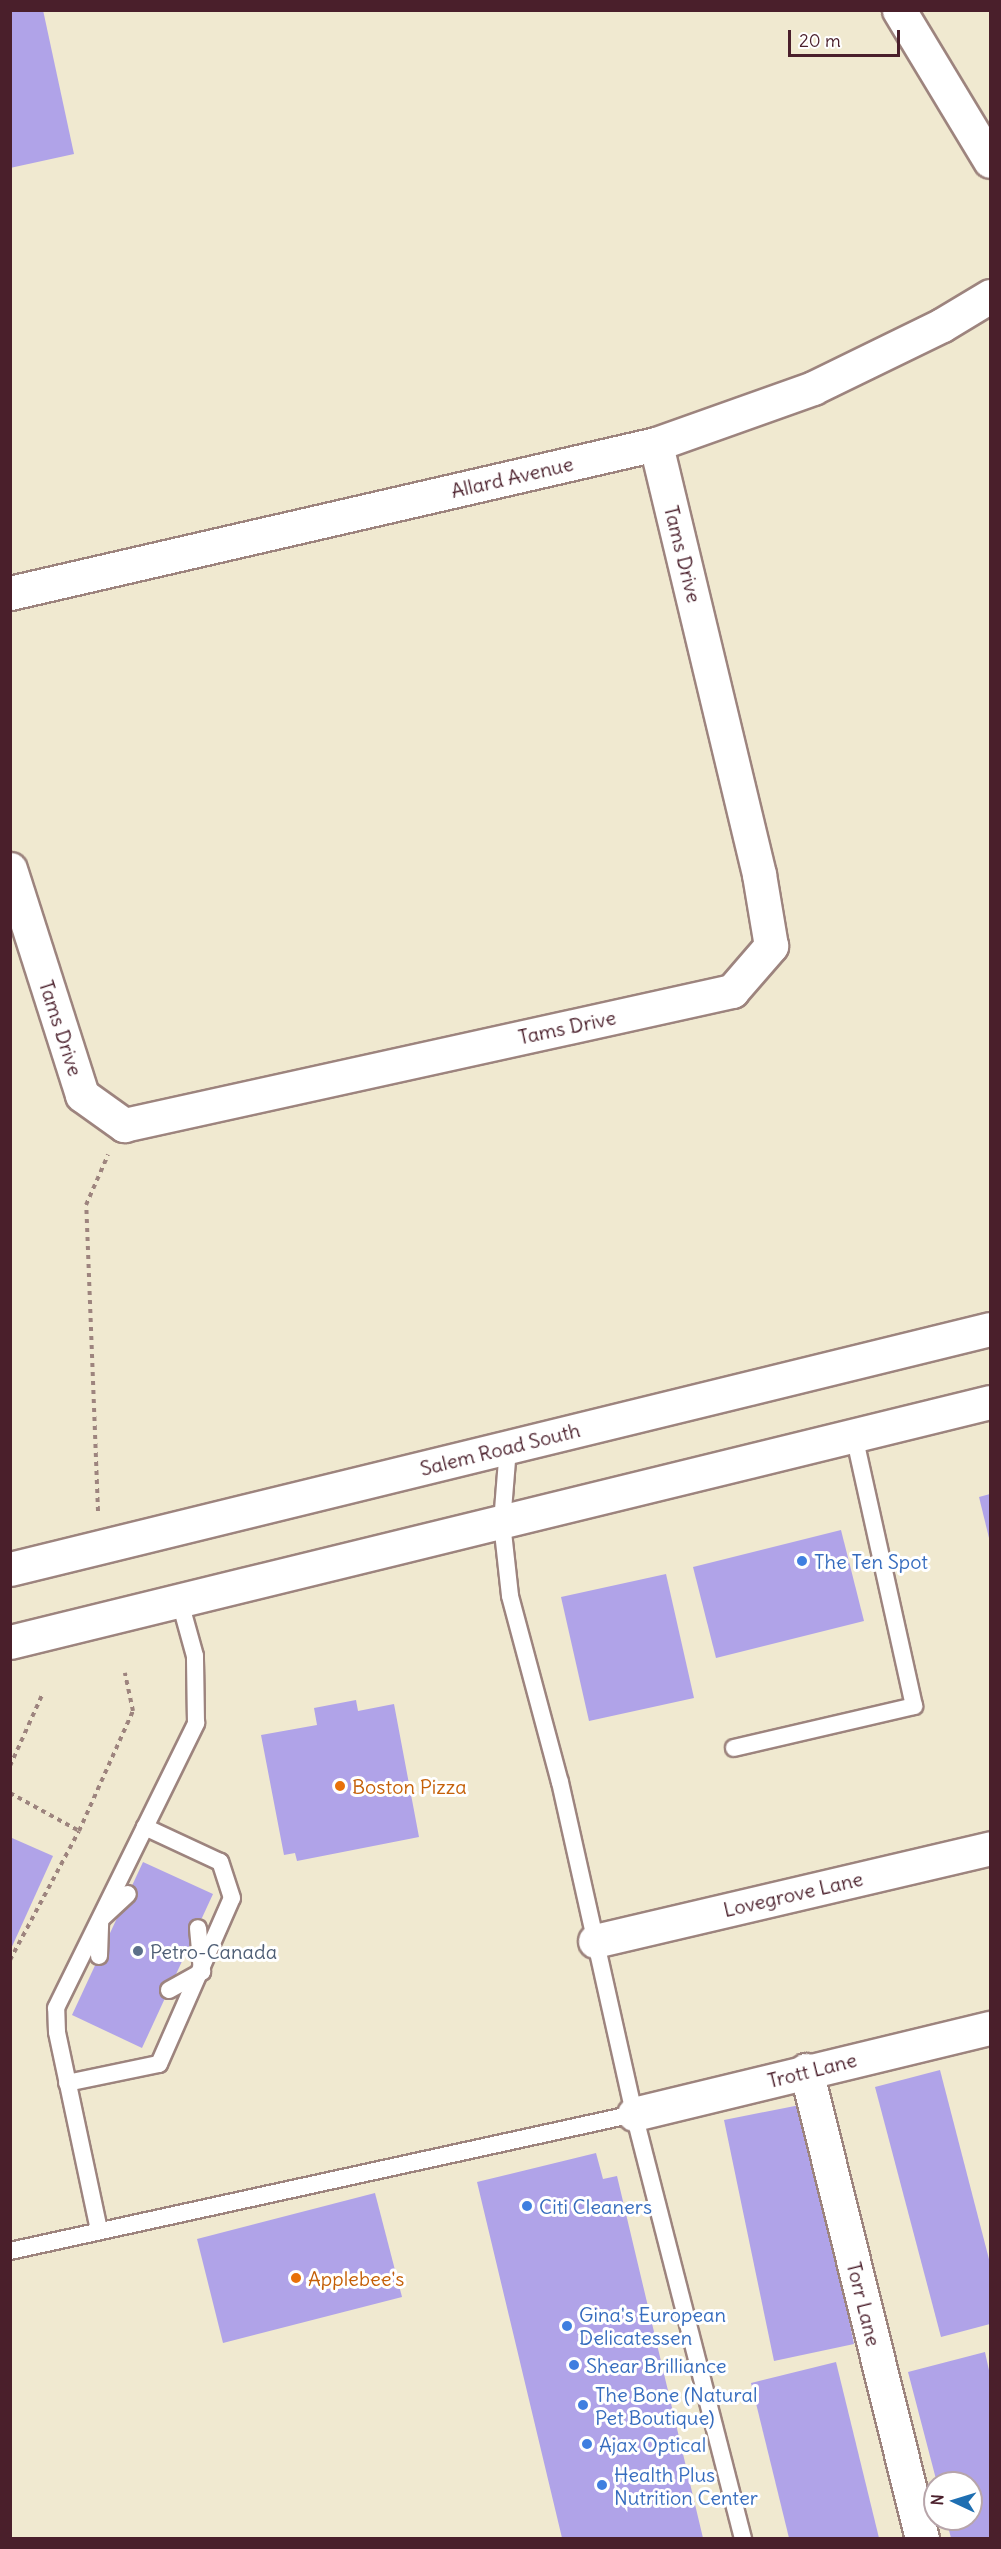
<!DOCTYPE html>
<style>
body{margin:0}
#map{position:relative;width:1001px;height:2549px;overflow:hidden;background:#f0e9d0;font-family:Delius,sans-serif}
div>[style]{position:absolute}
.building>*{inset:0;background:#b0a3e8}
.path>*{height:4px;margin-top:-2px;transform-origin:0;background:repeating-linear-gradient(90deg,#9d847e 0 4.5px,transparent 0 9px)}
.roads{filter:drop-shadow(2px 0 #9d847e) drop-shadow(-2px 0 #9d847e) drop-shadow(0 2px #9d847e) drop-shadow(0 -2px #9d847e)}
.lane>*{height:16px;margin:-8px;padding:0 8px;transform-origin:8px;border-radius:8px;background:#fff}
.street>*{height:33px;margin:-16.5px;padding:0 16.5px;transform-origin:16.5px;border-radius:16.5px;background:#fff}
.secondary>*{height:33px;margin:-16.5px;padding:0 16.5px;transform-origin:16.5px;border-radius:16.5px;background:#fff}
.dots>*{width:16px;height:16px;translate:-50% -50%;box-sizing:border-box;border:3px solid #fff;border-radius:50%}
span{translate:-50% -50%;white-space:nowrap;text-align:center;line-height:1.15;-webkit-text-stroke:6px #fff;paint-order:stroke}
.street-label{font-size:20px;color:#4a1f2b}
.shop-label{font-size:20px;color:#366cbe}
.left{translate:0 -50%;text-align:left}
.food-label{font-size:20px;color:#c56008}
.service-label{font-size:20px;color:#4e5e75}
.frame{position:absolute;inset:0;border:12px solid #4a1f2b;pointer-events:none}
.north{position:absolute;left:923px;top:2471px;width:60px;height:60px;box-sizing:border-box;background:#fff;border:2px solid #b7a5aa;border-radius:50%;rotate:274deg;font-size:16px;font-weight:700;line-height:24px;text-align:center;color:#4a1f2b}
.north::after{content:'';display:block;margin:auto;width:21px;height:27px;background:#1f6fb2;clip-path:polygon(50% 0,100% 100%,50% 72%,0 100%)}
.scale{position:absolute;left:788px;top:30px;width:112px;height:27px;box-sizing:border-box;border:3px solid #4a1f2b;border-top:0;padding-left:8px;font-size:18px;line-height:21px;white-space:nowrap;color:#4a1f2b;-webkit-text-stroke:4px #fff;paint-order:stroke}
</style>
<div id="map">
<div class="building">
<div style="clip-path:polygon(10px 10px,43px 10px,74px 154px,10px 168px)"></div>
<div style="clip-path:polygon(990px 1494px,990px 1542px,979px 1497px)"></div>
<div style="clip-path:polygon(841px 1530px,864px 1621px,716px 1658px,693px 1567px)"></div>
<div style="clip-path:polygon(666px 1574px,694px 1698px,589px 1721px,561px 1597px)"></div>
<div style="clip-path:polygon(356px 1700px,358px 1711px,394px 1704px,419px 1837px,297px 1861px,295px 1853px,284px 1855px,261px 1735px,317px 1725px,314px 1708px)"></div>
<div style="clip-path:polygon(12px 1838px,53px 1856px,10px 1951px,10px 1842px)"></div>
<div style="clip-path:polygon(143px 1862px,213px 1894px,142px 2048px,72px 2015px)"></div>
<div style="clip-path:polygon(940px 2070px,990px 2263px,990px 2324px,941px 2337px,875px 2087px)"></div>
<div style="clip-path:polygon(805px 2104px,854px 2344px,774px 2361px,724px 2120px)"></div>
<div style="clip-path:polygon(596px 2153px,603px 2179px,617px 2176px,703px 2538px,562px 2538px,477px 2182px)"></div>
<div style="clip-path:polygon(375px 2193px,402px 2297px,223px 2343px,197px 2239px)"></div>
<div style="clip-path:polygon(985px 2352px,990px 2375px,990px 2538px,951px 2538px,946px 2519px,971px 2519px,971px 2483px,937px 2483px,908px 2372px)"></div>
<div style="clip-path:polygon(836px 2362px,879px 2538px,789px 2538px,751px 2383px)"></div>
</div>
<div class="path">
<div style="left:98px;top:1511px;width:306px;rotate:-92.2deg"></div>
<div style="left:86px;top:1205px;width:55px;rotate:-66.3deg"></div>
<div style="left:10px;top:1766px;width:78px;rotate:-65.7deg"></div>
<div style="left:10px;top:1793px;width:79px;rotate:28.8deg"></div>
<div style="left:10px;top:1960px;width:146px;rotate:-61.9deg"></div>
<div style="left:79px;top:1831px;width:132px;rotate:-65.8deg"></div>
<div style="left:133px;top:1711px;width:39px;rotate:-102deg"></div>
</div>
<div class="roads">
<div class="lane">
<div style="left:508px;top:1448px;width:75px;rotate:94.6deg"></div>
<div style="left:502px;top:1523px;width:73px;rotate:83.7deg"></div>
<div style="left:510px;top:1596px;width:193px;rotate:75deg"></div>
<div style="left:560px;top:1782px;width:340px;rotate:77.4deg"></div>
<div style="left:734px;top:1748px;width:185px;rotate:-13.1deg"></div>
<div style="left:914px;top:1706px;width:277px;rotate:-102.5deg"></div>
<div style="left:99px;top:1956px;width:36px;rotate:-88deg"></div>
<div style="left:100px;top:1920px;width:38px;rotate:-43deg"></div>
<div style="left:169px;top:1990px;width:38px;rotate:-29deg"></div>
<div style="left:202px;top:1972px;width:44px;rotate:-95.2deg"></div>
<div style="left:67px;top:2083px;width:94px;rotate:-11.7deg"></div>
<div style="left:159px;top:2064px;width:181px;rotate:-66.3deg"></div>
<div style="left:232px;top:1898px;width:38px;rotate:-108deg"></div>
<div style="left:220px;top:1862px;width:83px;rotate:-155deg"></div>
<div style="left:99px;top:2230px;width:202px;rotate:-102deg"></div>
<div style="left:57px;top:2032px;width:24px;rotate:-92deg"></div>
<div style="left:56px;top:2008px;width:318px;rotate:-63.8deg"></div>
<div style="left:196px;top:1723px;width:67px;rotate:-90.9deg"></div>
<div style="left:195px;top:1656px;width:56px;rotate:-105.5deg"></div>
<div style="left:10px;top:2251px;width:639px;rotate:-12.38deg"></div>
<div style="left:634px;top:2114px;width:438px;rotate:75.6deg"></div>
</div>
<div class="street">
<div style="left:899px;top:10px;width:176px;rotate:58.9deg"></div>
<div style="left:10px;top:593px;width:663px;rotate:-12.99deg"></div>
<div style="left:656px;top:444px;width:167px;rotate:-19.6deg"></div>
<div style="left:813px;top:388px;width:144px;rotate:-26deg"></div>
<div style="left:942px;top:325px;width:56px;rotate:-31.1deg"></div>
<div style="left:10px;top:869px;width:237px;rotate:72.3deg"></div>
<div style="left:82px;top:1095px;width:52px;rotate:35.5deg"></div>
<div style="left:124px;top:1125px;width:623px;rotate:-12.43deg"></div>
<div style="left:732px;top:991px;width:60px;rotate:-49.1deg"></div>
<div style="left:771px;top:946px;width:73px;rotate:-99.5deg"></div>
<div style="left:759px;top:874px;width:442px;rotate:-103.5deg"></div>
<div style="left:595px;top:1941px;width:406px;rotate:-13.2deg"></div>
<div style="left:806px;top:2070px;width:482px;rotate:76.1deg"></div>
<div style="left:634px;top:2114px;width:366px;rotate:-13.6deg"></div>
</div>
<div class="secondary">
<div style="left:10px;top:1569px;width:1009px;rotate:-13.76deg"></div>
<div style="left:10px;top:1642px;width:1009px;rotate:-13.76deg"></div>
</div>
</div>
<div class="dots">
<div style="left:802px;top:1561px;background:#3f7fe0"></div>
<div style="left:340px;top:1786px;background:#e8710a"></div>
<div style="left:138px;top:1951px;background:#5c6f8a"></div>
<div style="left:527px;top:2206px;background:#3f7fe0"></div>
<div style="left:296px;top:2278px;background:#e8710a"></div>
<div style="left:567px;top:2326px;background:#3f7fe0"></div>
<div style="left:574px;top:2365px;background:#3f7fe0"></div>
<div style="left:583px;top:2405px;background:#3f7fe0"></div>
<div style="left:587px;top:2444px;background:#3f7fe0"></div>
<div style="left:602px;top:2485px;background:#3f7fe0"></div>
</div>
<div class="street-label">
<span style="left:512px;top:477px;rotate:-13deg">Allard Avenue</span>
<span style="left:683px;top:554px;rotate:76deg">Tams Drive</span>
<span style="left:567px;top:1027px;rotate:-12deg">Tams Drive</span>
<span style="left:61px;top:1028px;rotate:72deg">Tams Drive</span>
<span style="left:500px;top:1449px;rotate:-14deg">Salem Road South</span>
<span style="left:793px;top:1894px;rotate:-13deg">Lovegrove Lane</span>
<span style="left:812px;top:2070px;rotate:-14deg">Trott Lane</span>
<span style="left:864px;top:2304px;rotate:76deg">Torr Lane</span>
</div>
<div class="shop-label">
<span class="left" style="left:814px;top:1561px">The Ten Spot</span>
<span class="left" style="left:539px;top:2206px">Citi Cleaners</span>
<span class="left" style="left:579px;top:2326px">Gina's European<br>Delicatessen</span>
<span class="left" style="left:586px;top:2365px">Shear Brilliance</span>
<span class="left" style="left:595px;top:2406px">The Bone (Natural<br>Pet Boutique)</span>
<span class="left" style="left:599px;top:2444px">Ajax Optical</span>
<span class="left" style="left:614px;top:2486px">Health Plus<br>Nutrition Center</span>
</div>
<div class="food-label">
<span class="left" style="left:352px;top:1786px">Boston Pizza</span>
<span class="left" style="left:308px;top:2278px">Applebee's</span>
</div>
<div class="service-label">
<span class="left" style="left:150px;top:1951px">Petro-Canada</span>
</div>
<div class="frame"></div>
<div class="north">N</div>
<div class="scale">20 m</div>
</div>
